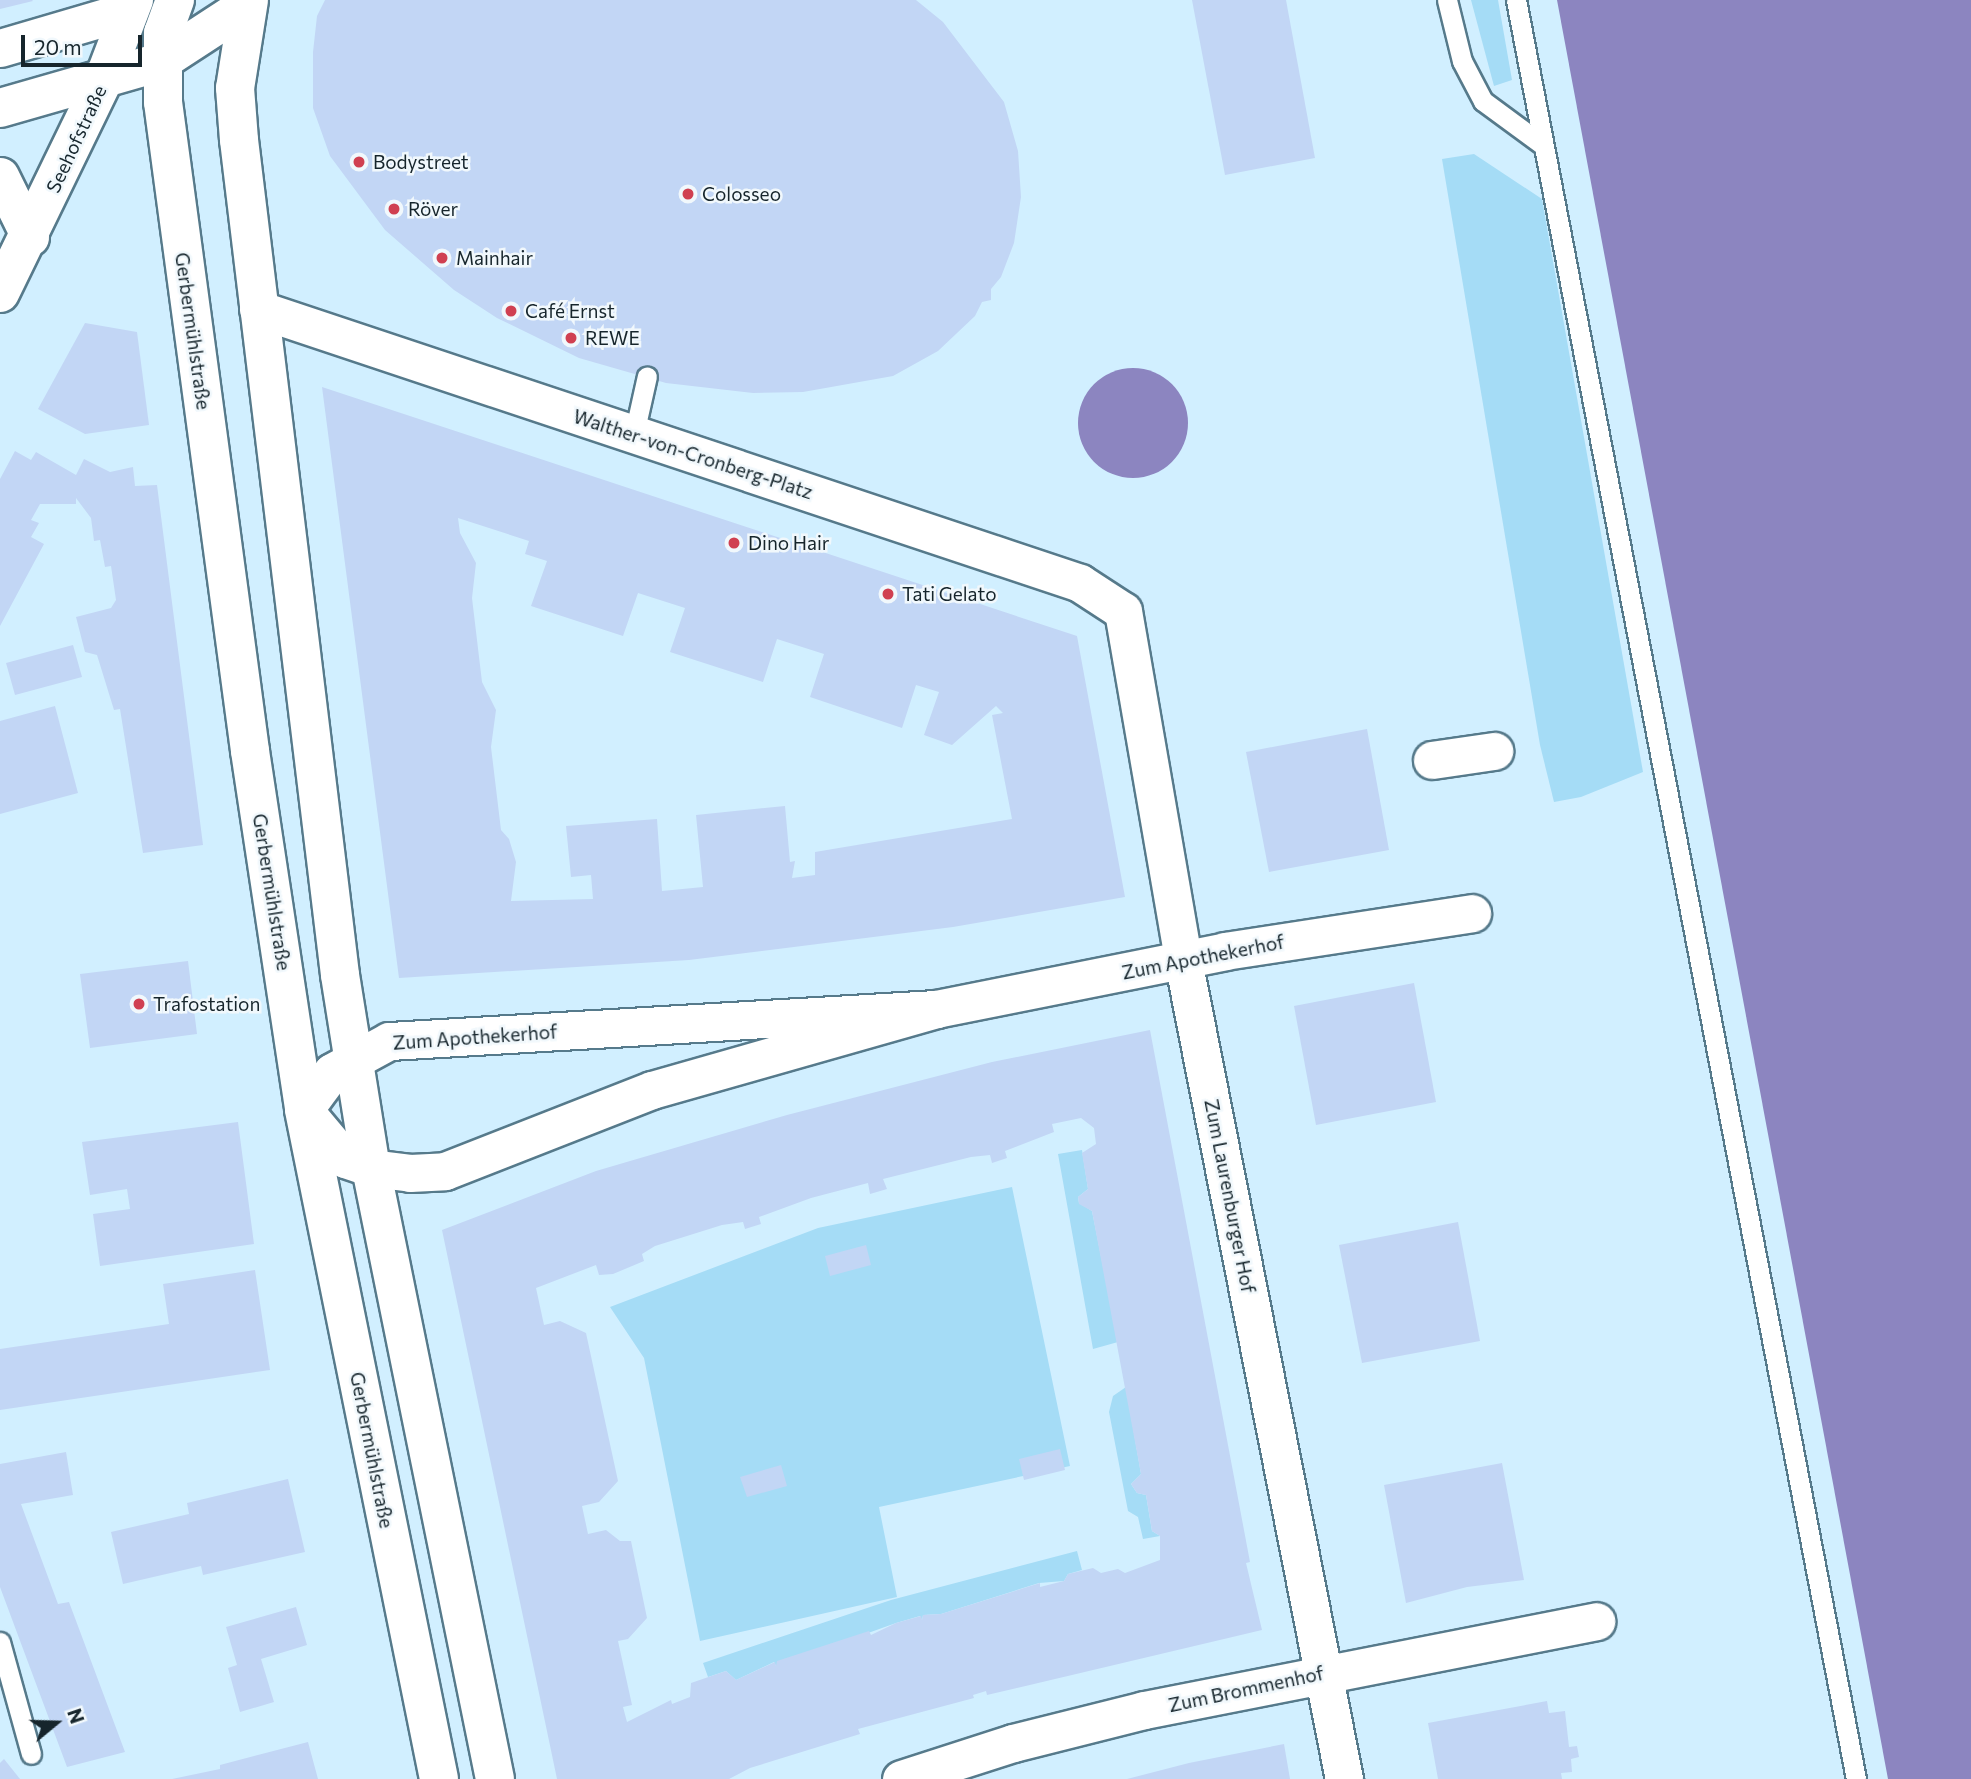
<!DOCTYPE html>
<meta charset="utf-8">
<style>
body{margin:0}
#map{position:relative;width:1971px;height:1779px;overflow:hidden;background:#d1efff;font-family:Commissioner,sans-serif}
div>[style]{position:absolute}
.green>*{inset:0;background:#a5dcf6}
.water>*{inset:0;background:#8c85c0}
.round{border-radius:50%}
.building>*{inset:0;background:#c2d6f5}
.roads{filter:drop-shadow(2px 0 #567a8b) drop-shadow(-2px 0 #567a8b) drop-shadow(0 2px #567a8b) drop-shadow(0 -2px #567a8b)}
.lane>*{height:19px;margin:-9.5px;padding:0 9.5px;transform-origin:9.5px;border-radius:9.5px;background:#fff}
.street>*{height:37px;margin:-18.5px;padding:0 18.5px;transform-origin:18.5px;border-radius:18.5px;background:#fff}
.secondary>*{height:38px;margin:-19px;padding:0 19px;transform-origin:19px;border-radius:19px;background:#fff}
.primary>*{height:38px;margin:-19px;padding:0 19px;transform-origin:19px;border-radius:19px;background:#fff}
.dots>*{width:19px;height:19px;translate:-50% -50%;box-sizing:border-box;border:4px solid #f1f8fc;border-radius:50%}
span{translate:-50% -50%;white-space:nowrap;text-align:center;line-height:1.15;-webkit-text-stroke:5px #f1f8fc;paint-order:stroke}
.street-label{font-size:19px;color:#16252c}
.poi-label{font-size:19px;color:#16252c}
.left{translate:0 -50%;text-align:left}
.north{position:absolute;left:21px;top:1688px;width:70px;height:70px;-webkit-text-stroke:5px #f1f8fc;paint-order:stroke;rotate:71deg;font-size:19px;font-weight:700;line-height:28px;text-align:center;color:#16252c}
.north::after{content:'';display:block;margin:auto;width:24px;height:32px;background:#16252c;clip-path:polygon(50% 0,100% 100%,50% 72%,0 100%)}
.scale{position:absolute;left:21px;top:35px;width:121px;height:32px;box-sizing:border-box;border:4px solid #16252c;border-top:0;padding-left:9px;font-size:21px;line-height:24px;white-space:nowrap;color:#16252c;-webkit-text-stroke:5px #f1f8fc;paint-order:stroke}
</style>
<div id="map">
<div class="green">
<div style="clip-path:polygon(1471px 0,1498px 0,1512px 80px,1494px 86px)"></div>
<div style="clip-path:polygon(1474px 154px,1542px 199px,1643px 772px,1581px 797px,1554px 802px,1540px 745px,1442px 159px)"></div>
<div style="clip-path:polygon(1082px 1150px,1088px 1189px,1078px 1197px,1079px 1203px,1092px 1211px,1118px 1342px,1093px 1349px,1058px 1154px)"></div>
<div style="clip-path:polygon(1012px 1187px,1070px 1466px,879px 1507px,897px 1597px,700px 1641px,644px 1358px,610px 1307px,818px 1228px)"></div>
<div style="clip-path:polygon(1126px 1387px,1141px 1474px,1131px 1484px,1137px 1493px,1146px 1495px,1152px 1531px,1160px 1536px,1143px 1539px,1138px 1517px,1128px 1511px,1109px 1412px,1113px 1396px)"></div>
<div style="clip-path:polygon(1077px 1551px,1082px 1570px,1068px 1574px,1064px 1581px,1039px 1583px,941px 1614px,923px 1615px,922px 1620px,920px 1616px,896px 1623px,776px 1666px,774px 1662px,736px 1680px,726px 1671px,708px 1677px,703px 1663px,891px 1600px)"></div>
</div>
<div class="water">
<div style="clip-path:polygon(1557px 0,1971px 0,1971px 1779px,1888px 1779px)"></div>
<div class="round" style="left:1078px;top:368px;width:110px;height:110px"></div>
</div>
<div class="building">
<div style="clip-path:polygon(0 0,32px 0,33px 1px,0 9px)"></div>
<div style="clip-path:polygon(325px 0,916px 0,943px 22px,1004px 102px,1018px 151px,1021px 197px,1014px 243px,1001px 277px,991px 289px,991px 300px,982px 302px,975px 316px,938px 351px,893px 376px,803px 392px,753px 393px,666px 383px,579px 358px,497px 318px,454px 290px,385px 230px,330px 156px,313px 108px,313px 52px,317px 16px)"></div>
<div style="clip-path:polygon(1192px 0,1286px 0,1315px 158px,1225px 175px)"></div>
<div style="clip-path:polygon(85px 323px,137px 332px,149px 425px,85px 434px,38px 409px)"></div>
<div style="clip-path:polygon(evenodd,322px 387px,1077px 636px,1125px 897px,953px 927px,689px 960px,399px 978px,322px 387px,458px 518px,529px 541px,525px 554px,547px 561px,531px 606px,623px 636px,638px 593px,685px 608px,670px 652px,763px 682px,777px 639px,824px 654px,810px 697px,902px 728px,916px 685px,939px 692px,924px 735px,952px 745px,996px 706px,1003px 713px,992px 715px,1012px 819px,815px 852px,815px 875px,792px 878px,795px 861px,790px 862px,785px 806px,696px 815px,703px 887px,662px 891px,657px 819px,566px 826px,571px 877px,591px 875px,593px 899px,511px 901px,516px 862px,509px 839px,501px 830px,491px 747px,496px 710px,482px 682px,472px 598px,476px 563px,460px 533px,458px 518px)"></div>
<div style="clip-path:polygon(15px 451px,31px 460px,36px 452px,76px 475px,84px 459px,110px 472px,133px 467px,135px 486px,157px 485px,203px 845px,143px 853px,120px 709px,114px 710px,97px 655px,85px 652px,76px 617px,111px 608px,116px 600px,111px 566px,105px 567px,100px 540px,94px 541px,91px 518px,76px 498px,76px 504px,40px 504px,31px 520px,39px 523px,31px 537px,44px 544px,0 626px,0 479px)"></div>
<div style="clip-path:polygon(73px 645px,82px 677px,15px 695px,6px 663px)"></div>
<div style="clip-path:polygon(55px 706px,78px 793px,0 814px,0 721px)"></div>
<div style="clip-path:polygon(1367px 729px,1389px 850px,1269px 872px,1246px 752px)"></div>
<div style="clip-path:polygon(188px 961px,197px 1034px,90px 1048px,80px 974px)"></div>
<div style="clip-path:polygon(1414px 983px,1436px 1102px,1316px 1125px,1294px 1006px)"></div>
<div style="clip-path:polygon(evenodd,1150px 1030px,1250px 1562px,1246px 1563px,1262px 1630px,987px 1695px,986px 1691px,973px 1695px,974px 1698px,858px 1729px,860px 1734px,750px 1768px,729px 1779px,557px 1779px,442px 1230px,596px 1171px,787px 1115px,992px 1062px,1150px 1030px,1081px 1118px,1094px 1128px,1096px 1144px,1082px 1153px,1088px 1189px,1078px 1197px,1079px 1204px,1092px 1211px,1141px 1474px,1131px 1484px,1137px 1493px,1146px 1495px,1152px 1531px,1160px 1536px,1160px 1560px,1125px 1573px,1118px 1569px,1101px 1573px,1093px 1568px,1068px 1574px,1064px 1581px,1040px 1587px,1040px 1583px,941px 1614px,923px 1615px,922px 1620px,921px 1616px,896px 1623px,871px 1635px,869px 1631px,777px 1661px,776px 1666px,775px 1662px,736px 1680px,726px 1671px,691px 1683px,690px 1697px,672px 1704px,671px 1700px,627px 1722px,623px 1707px,632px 1705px,618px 1641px,628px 1639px,647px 1618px,631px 1541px,620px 1541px,606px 1530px,588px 1534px,582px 1506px,599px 1502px,618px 1481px,586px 1333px,560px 1321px,544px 1325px,536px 1288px,596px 1265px,599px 1275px,613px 1274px,644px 1261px,642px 1254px,655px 1246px,722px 1225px,743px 1222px,745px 1229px,761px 1224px,759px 1217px,811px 1198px,868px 1183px,870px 1194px,887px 1189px,883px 1179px,971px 1157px,990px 1155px,992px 1163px,1007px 1158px,1005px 1151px,1054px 1132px,1052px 1124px,1081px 1118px)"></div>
<div style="clip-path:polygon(238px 1122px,254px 1244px,100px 1266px,93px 1214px,130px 1209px,127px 1189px,90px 1195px,82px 1142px)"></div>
<div style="clip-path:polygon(1458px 1222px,1480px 1341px,1362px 1363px,1339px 1245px)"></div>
<div style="clip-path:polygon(866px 1245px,871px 1265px,830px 1276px,825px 1256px)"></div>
<div style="clip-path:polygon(255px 1270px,270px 1370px,0 1410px,0 1349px,169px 1324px,163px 1284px)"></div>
<div style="clip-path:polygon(1060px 1449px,1065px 1470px,1024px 1480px,1019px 1459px)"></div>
<div style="clip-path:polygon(66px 1452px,73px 1495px,21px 1504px,58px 1604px,69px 1602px,125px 1752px,67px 1767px,0 1587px,0 1464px)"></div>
<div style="clip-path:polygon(1502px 1463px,1524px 1580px,1467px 1587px,1406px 1603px,1384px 1485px)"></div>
<div style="clip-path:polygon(781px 1465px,787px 1486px,747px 1497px,740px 1477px)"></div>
<div style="clip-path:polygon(288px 1479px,305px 1552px,203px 1575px,201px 1566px,123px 1584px,111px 1532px,189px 1514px,187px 1503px)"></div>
<div style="clip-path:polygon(296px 1607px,307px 1645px,261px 1659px,274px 1702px,240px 1712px,228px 1668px,237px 1665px,226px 1627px)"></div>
<div style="clip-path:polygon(1547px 1701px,1549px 1713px,1565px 1711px,1569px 1747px,1577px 1746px,1579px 1757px,1571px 1759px,1572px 1772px,1561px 1773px,1562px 1779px,1438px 1779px,1428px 1723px)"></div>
<div style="clip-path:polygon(308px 1742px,318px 1779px,172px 1779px,220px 1769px,220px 1765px)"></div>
<div style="clip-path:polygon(1284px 1744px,1290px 1779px,1127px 1779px,1189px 1763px)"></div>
<div style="clip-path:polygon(4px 1759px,20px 1779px,0 1779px,0 1763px)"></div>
</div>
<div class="roads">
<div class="lane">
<div style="left:1447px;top:0;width:63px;rotate:76.2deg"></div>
<div style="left:1462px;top:61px;width:45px;rotate:62.3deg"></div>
<div style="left:1483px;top:101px;width:74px;rotate:36.3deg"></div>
<div style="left:1516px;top:0;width:1811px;rotate:79.18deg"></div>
<div style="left:634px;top:434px;width:59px;rotate:-77.4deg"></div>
<div style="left:0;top:1642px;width:116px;rotate:74.5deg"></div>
</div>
<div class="street">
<div style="left:0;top:48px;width:134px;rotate:-16.4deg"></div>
<div style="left:0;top:176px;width:68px;rotate:63.8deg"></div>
<div style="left:258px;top:309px;width:866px;rotate:18.43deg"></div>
<div style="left:1080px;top:583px;width:51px;rotate:33.1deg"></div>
<div style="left:1123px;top:611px;width:354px;rotate:80.2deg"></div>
<div style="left:1183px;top:960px;width:835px;rotate:78.88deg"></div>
<div style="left:1432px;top:760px;width:63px;rotate:-8.3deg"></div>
<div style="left:936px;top:1009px;width:548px;rotate:176.65deg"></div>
<div style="left:389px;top:1041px;width:65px;rotate:151.5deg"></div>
<div style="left:332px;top:1072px;width:47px;rotate:126.4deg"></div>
<div style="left:304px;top:1110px;width:64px;rotate:50.1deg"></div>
<div style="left:345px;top:1159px;width:28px;rotate:19deg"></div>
<div style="left:371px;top:1168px;width:39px;rotate:7deg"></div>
<div style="left:410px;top:1173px;width:35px;rotate:-3deg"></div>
<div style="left:445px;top:1171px;width:222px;rotate:-21.4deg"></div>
<div style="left:652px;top:1090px;width:295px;rotate:-15.9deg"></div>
<div style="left:936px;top:1009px;width:295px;rotate:-11.3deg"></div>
<div style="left:1225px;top:951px;width:250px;rotate:-8.7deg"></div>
<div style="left:901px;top:1779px;width:118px;rotate:-17.8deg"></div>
<div style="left:1013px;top:1743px;width:135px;rotate:-14.1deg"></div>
<div style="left:1144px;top:1710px;width:461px;rotate:-11.1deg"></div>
</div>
<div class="secondary">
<div style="left:0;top:293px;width:236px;rotate:-64.1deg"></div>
</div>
<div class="primary">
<div style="left:175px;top:0;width:35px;rotate:110deg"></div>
<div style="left:163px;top:33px;width:69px;rotate:90deg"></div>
<div style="left:163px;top:102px;width:655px;rotate:82.36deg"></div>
<div style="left:250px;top:751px;width:363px;rotate:81.4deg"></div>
<div style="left:304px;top:1110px;width:682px;rotate:78.59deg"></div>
<div style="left:249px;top:0;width:89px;rotate:99deg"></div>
<div style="left:235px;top:88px;width:52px;rotate:85.6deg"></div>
<div style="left:239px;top:140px;width:841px;rotate:83.1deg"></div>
<div style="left:340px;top:975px;width:195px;rotate:80.9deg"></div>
<div style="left:371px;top:1168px;width:623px;rotate:78.53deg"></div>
<div style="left:103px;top:81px;width:87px;rotate:-69.1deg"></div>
<div style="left:0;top:108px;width:166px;rotate:-16deg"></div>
<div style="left:160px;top:62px;width:103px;rotate:-33.1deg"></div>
</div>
</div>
<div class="dots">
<div style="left:359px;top:162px;background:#d04051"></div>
<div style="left:688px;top:194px;background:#d04051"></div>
<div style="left:394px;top:209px;background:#d04051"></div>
<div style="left:442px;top:258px;background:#d04051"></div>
<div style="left:511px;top:311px;background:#d04051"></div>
<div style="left:571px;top:338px;background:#d04051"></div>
<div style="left:734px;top:543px;background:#d04051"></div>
<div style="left:888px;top:594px;background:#d04051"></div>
<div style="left:139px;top:1004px;background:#d04051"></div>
</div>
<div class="street-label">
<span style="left:76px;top:139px;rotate:-65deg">Seehofstraße</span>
<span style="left:193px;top:331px;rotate:82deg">Gerbermühlstraße</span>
<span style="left:693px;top:454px;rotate:18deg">Walther-von-Cronberg-Platz</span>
<span style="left:272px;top:892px;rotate:81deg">Gerbermühlstraße</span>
<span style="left:1203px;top:957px;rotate:-11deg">Zum Apothekerhof</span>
<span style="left:475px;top:1037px;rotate:-4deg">Zum Apothekerhof</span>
<span style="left:1230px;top:1196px;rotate:79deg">Zum Laurenburger Hof</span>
<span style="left:372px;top:1450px;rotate:79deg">Gerbermühlstraße</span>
<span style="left:1246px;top:1689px;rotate:-12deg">Zum Brommenhof</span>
</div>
<div class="poi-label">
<span class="left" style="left:373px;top:162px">Bodystreet</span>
<span class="left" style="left:702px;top:194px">Colosseo</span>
<span class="left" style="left:408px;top:209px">Röver</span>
<span class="left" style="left:456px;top:258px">Mainhair</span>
<span class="left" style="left:525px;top:311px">Café Ernst</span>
<span class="left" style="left:585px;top:338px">REWE</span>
<span class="left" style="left:748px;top:543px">Dino Hair</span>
<span class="left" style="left:902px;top:594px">Tati Gelato</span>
<span class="left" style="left:153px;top:1004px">Trafostation</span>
</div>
<div class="north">N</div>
<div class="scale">20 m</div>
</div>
